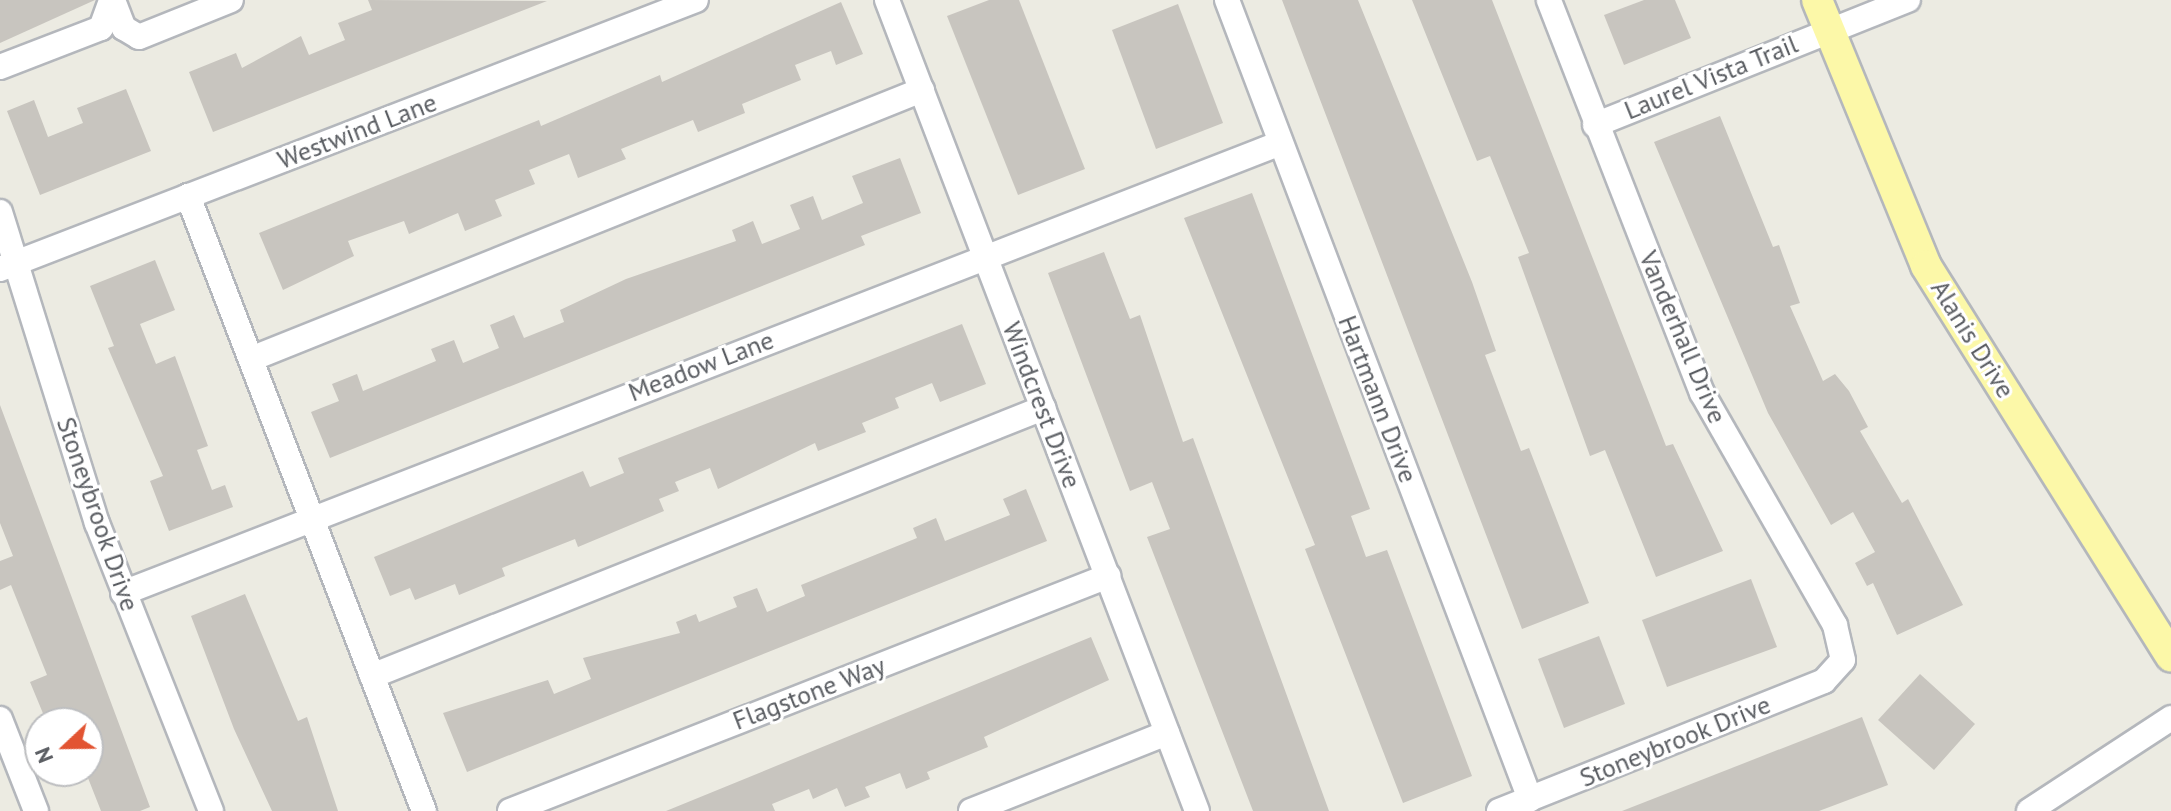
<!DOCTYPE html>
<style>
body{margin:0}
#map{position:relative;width:2171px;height:811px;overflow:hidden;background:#ecebe2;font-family:"PT Sans",sans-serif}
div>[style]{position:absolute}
.building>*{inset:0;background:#c8c5bf}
.roads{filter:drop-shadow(2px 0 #b4b7bc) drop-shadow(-2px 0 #b4b7bc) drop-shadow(0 2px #b4b7bc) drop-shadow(0 -2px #b4b7bc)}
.minor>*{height:24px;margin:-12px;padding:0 12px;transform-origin:12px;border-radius:12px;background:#fff}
.major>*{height:30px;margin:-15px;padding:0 15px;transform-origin:15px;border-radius:15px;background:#fcf8a8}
span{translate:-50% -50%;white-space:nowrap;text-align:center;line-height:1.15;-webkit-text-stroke:6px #fff;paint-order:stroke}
.street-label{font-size:26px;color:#5a5d62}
.north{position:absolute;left:24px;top:707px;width:80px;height:80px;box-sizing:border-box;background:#fff;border:2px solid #bdbec0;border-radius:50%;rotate:248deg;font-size:22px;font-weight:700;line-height:32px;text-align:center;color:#5a5d62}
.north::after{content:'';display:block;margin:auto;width:28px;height:36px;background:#e25432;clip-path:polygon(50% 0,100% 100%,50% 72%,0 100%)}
</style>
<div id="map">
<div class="building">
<div style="clip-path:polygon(0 0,95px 0,0 43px)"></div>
<div style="clip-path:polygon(368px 0,547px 1px,213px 132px,189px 72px,236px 53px,242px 68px,301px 36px,309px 55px,345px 40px,338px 23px,372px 10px)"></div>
<div style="clip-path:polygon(989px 0,1019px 0,1085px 169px,1018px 195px,947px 16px)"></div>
<div style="clip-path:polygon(1282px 0,1358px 0,1472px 282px,1496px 351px,1485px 355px,1521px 451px,1529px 448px,1589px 603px,1522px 629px)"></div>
<div style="clip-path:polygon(1412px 0,1492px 0,1666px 446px,1673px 444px,1723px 551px,1656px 577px,1605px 450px,1590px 456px,1518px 257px,1529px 253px,1490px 156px,1477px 161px)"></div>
<div style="clip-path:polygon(1644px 0,1675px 0,1691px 38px,1624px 65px,1604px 15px)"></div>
<div style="clip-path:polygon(841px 2px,863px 54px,836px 65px,831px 51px,795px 65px,801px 80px,742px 104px,745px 113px,698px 132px,693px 120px,621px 149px,626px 159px,578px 178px,569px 154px,529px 170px,535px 184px,495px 200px,502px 216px,465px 231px,458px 213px,409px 234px,404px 221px,348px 241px,354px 256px,283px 290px,259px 233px,539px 120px,541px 126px,660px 75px,662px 82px)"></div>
<div style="clip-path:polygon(1178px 4px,1223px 123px,1156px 149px,1112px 30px)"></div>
<div style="clip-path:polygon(126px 89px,151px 151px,40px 195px,7px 111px,34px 100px,48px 137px,83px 123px,77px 108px)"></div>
<div style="clip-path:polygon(1720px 116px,1773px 247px,1779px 245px,1800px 303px,1790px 306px,1823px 381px,1835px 374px,1849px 391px,1868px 427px,1860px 431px,1902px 503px,1908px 499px,1963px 605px,1897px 635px,1873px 583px,1867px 586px,1855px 563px,1875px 552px,1853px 512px,1831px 525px,1768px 413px,1654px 142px)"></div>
<div style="clip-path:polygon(900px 158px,921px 213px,861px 236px,865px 245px,330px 458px,311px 412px,339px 401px,332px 384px,357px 374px,363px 391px,436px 361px,431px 349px,454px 340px,463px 363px,499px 348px,490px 325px,514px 315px,524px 338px,564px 322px,560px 310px,626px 279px,736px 241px,732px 230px,753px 221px,762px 244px,800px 229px,790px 205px,813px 196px,822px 220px,863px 203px,852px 176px)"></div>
<div style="clip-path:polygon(1252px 193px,1370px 509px,1351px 516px,1366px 557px,1387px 550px,1472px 776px,1403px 803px,1305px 549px,1315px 545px,1184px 218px)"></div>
<div style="clip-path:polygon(1104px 252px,1130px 319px,1140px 315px,1183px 442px,1193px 438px,1329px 811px,1253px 811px,1147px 537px,1170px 529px,1152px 482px,1130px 491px,1048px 273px)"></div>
<div style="clip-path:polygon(155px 260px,175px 310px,140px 324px,156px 364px,175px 356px,208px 446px,197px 450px,212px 490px,225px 485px,233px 507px,169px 531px,150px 481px,163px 476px,108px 348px,114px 346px,90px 286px)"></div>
<div style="clip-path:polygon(962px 324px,986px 384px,940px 402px,932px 383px,895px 398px,899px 408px,862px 423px,866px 432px,818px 451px,815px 443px,718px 489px,710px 468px,675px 482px,679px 491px,659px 499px,664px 511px,578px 547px,575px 539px,502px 568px,505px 576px,459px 595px,455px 584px,415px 600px,410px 588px,390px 596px,374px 557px,583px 471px,590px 487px,624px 473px,618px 458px)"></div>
<div style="clip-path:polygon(0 405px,150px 807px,140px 811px,101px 811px,88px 778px,88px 723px,47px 723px,30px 682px,47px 675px,11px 585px,0 590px,0 561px,13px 556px,0 523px)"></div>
<div style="clip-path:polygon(1026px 489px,1047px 541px,467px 772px,443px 713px,548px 680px,554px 694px,591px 679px,583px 658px,680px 633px,676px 622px,696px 614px,699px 622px,737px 607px,733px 597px,757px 588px,767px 612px,805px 596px,801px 585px,917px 538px,913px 528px,936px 518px,945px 541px,1010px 515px,1003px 499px)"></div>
<div style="clip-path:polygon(1751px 579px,1777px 647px,1667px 687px,1642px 620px)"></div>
<div style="clip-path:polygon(245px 594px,298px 721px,307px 717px,338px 811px,272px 811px,234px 729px,191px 616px)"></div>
<div style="clip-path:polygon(1599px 636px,1625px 704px,1564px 728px,1538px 659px)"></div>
<div style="clip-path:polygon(1091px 637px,1109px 680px,984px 737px,988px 747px,927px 772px,930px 779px,906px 789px,900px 773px,865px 787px,870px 797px,845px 807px,837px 788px,813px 799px,809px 789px,772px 804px,775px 811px,666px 811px)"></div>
<div style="clip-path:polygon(1920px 674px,1975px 724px,1934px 770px,1878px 720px)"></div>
<div style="clip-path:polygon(1862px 717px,1888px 785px,1819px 811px,1622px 811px)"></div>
</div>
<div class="roads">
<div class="minor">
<div style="left:113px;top:0;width:30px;rotate:69deg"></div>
<div style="left:124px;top:28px;width:17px;rotate:31deg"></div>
<div style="left:139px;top:37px;width:99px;rotate:-21.9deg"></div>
<div style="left:887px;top:0;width:868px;rotate:69.08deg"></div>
<div style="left:1227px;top:0;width:855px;rotate:69.23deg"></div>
<div style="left:0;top:67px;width:108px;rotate:-21.1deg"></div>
<div style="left:101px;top:28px;width:30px;rotate:-70deg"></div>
<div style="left:1595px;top:125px;width:337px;rotate:-21.8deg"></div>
<div style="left:188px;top:196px;width:659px;rotate:69.01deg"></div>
<div style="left:0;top:212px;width:326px;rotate:72.7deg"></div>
<div style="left:97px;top:523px;width:310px;rotate:68.4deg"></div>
<div style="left:0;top:269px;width:746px;rotate:-21.13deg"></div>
<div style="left:251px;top:359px;width:723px;rotate:-21.85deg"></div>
<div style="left:123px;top:593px;width:1242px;rotate:-21.24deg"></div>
<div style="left:372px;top:676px;width:723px;rotate:-21.77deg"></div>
<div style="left:0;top:719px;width:99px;rotate:68.6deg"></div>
<div style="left:510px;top:811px;width:643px;rotate:-21.45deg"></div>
<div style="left:971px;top:811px;width:211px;rotate:-21.7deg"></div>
<div style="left:1499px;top:811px;width:350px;rotate:-21.8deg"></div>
<div style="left:1824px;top:681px;width:28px;rotate:-48deg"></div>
<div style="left:1843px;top:660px;width:36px;rotate:-103deg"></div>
<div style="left:1835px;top:625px;width:267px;rotate:-119.8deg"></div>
<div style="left:1702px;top:393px;width:422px;rotate:-111.3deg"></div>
<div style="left:2029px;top:811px;width:170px;rotate:-33.2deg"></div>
</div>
<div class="major">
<div style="left:1817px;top:0;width:287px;rotate:67.7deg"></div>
<div style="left:1926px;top:266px;width:461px;rotate:57.9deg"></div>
</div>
</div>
<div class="street-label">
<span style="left:1711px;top:77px;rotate:-22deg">Laurel Vista Trail</span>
<span style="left:357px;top:131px;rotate:-21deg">Westwind Lane</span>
<span style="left:1683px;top:337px;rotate:67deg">Vanderhall Drive</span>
<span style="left:1973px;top:339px;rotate:58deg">Alanis Drive</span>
<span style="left:701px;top:366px;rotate:-21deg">Meadow Lane</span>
<span style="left:1378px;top:399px;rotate:69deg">Hartmann Drive</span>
<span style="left:1042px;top:405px;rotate:69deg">Windcrest Drive</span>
<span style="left:98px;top:514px;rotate:71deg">Stoneybrook Drive</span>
<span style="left:809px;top:693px;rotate:-21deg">Flagstone Way</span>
<span style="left:1675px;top:741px;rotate:-22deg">Stoneybrook Drive</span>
</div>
<div class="north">N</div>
</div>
